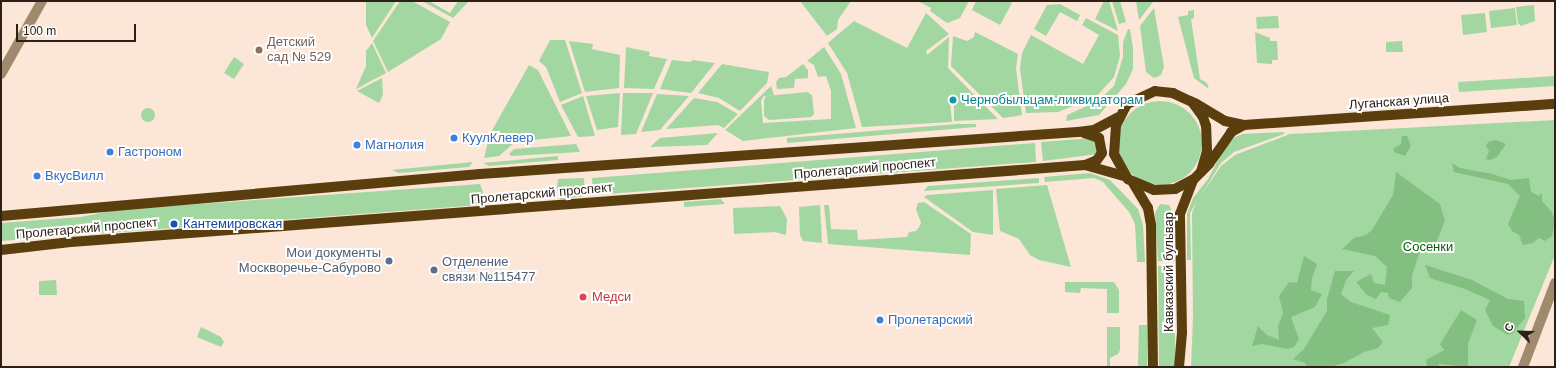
<!DOCTYPE html>
<meta charset="utf-8">
<style>
body{margin:0}
#map{position:relative;width:1556px;height:368px;overflow:hidden;background:#fbe6d7;font-family:Arial,sans-serif}
div>[style]{position:absolute}
.green>*{inset:0;background:#a3d7a1}
.round{border-radius:50%}
.forest>*{inset:0;background:#83bf81}
.minor>*{height:10px;margin:-5px;padding:0 5px;transform-origin:5px;border-radius:5px;background:#a08a6d}
.major>*{height:10px;margin:-5px;padding:0 5px;transform-origin:5px;border-radius:5px;background:#5b3e0e}
.dots>*{width:11px;height:11px;translate:-50% -50%;box-sizing:border-box;border:2px solid #fff;border-radius:50%}
span{translate:-50% -50%;white-space:nowrap;text-align:center;line-height:1.15;-webkit-text-stroke:4px #fff;paint-order:stroke}
.education-label{font-size:13px;color:#785e54}
.left{translate:0 -50%;text-align:left}
.culture-label{font-size:13px;color:#0d838f}
.street-label{font-size:13px;color:#2d2017}
.shop-label{font-size:13px;color:#366cbe}
.transit-label{font-size:13px;color:#164399}
.park-label{font-size:13px;color:#086210}
.service-label{font-size:13px;color:#4e5e75}
.right{translate:-100% -50%;text-align:right}
.health-label{font-size:13px;color:#be3a42}
.frame{position:absolute;inset:0;border:2px solid #2d2017;pointer-events:none}
.north{position:absolute;left:1500px;top:312px;width:40px;height:40px;-webkit-text-stroke:3px #fff;paint-order:stroke;rotate:293deg;font-size:11px;font-weight:700;line-height:16px;text-align:center;color:#2d2017}
.north::after{content:'';display:block;margin:auto;width:14px;height:18px;background:#2d2017;clip-path:polygon(50% 0,100% 100%,50% 72%,0 100%)}
.scale{position:absolute;left:16px;top:24px;width:120px;height:18px;box-sizing:border-box;border:2px solid #2d2017;border-top:0;padding-left:5px;font-size:12px;line-height:14px;white-space:nowrap;color:#2d2017;-webkit-text-stroke:3px #fff;paint-order:stroke}
</style>
<div id="map">
<div class="green">
<div style="clip-path:polygon(366px 1px,396px 1px,372px 38px,366px 25px)"></div>
<div style="clip-path:polygon(400px 1px,412px 1px,450px 22px,441px 39px,388px 72px,373px 41px)"></div>
<div style="clip-path:polygon(422px 1px,429px 1px,450px 13px,458px 1px,469px 1px,453px 18px)"></div>
<div style="clip-path:polygon(800px 1px,851px 1px,838px 20px,837px 29px,827px 36px)"></div>
<div style="clip-path:polygon(918px 1px,969px 1px,960px 18px,947px 23px,930px 11px,931px 8px)"></div>
<div style="clip-path:polygon(976px 1px,1008px 1px,1012px 3px,1000px 25px,972px 10px)"></div>
<div style="clip-path:polygon(1104px 1px,1109px 1px,1118px 31px,1095px 19px)"></div>
<div style="clip-path:polygon(1112px 1px,1120px 1px,1126px 22px,1119px 24px)"></div>
<div style="clip-path:polygon(1136px 1px,1153px 2px,1139px 20px)"></div>
<div style="clip-path:polygon(1060px 4px,1080px 15px,1077px 21px,1060px 12px,1046px 36px,1034px 29px,1047px 5px)"></div>
<div style="clip-path:polygon(1534px 5px,1535px 21px,1521px 26px,1518px 23px,1516px 7px)"></div>
<div style="clip-path:polygon(1154px 8px,1164px 67px,1161px 75px,1154px 78px,1146px 72px,1140px 26px)"></div>
<div style="clip-path:polygon(1515px 8px,1517px 25px,1491px 28px,1489px 11px)"></div>
<div style="clip-path:polygon(1194px 10px,1194px 18px,1191px 19px,1200px 79px,1207px 83px,1209px 89px,1194px 78px,1178px 17px,1188px 15px,1188px 11px)"></div>
<div style="clip-path:polygon(926px 13px,949px 34px,926px 51px,927px 55px,949px 37px,948px 68px,998px 119px,954px 121px,954px 101px,950px 102px,952px 122px,862px 127px,847px 73px,828px 43px,854px 21px,907px 48px)"></div>
<div style="clip-path:polygon(1485px 13px,1487px 32px,1463px 35px,1461px 15px)"></div>
<div style="clip-path:polygon(1278px 16px,1279px 28px,1257px 29px,1256px 17px)"></div>
<div style="clip-path:polygon(1086px 18px,1118px 35px,1120px 56px,1114px 77px,1096px 97px,1058px 112px,1026px 113px,1020px 69px,1022px 53px,1031px 35px,1083px 64px,1099px 35px,1082px 25px)"></div>
<div style="clip-path:polygon(1128px 29px,1130px 29px,1133px 48px,1133px 69px,1126px 84px,1099px 115px,1066px 121px,1067px 115px,1098px 101px,1114px 86px,1123px 57px,1123px 42px)"></div>
<div style="clip-path:polygon(975px 32px,1018px 54px,1016px 68px,1022px 115px,1003px 118px,951px 66px,953px 36px,967px 41px,974px 37px)"></div>
<div style="clip-path:polygon(1255px 32px,1270px 38px,1270px 41px,1277px 41px,1278px 60px,1272px 60px,1272px 64px,1257px 63px)"></div>
<div style="clip-path:polygon(550px 40px,565px 40px,582px 93px,560px 102px,546px 67px,539px 61px)"></div>
<div style="clip-path:polygon(569px 41px,593px 44px,592px 49px,620px 55px,619px 88px,585px 92px)"></div>
<div style="clip-path:polygon(1402px 41px,1403px 52px,1386px 52px,1386px 42px)"></div>
<div style="clip-path:polygon(372px 43px,386px 73px,356px 89px,366px 66px,366px 51px)"></div>
<div style="clip-path:polygon(626px 47px,650px 52px,649px 56px,667px 59px,654px 89px,624px 88px)"></div>
<div style="clip-path:polygon(824px 47px,841px 74px,856px 128px,743px 141px,725px 130px,771px 86px,774px 95px,767px 96px,807px 92px,812px 95px,814px 114px,811px 117px,769px 120px,764px 116px,764px 100px,766px 96px,764px 96px,761px 101px,763px 123px,831px 119px,831px 91px,826px 76px,818px 77px,814px 65px,807px 61px)"></div>
<div style="clip-path:polygon(234px 57px,244px 64px,234px 79px,224px 73px)"></div>
<div style="clip-path:polygon(672px 60px,690px 62px,693px 60px,715px 63px,691px 93px,660px 89px)"></div>
<div style="clip-path:polygon(722px 64px,769px 72px,767px 83px,740px 111px,719px 98px,698px 93px)"></div>
<div style="clip-path:polygon(803px 64px,808px 70px,808px 78px,795px 79px,794px 88px,777px 89px,776px 82px,779px 78px,786px 77px)"></div>
<div style="clip-path:polygon(529px 65px,538px 70px,571px 136px,515px 142px,499px 156px,484px 158px,490px 134px)"></div>
<div style="clip-path:polygon(1555px 76px,1555px 86px,1459px 92px,1458px 82px)"></div>
<div style="clip-path:polygon(382px 78px,383px 95px,379px 103px,357px 91px)"></div>
<div style="clip-path:polygon(620px 93px,618px 127px,597px 130px,586px 96px)"></div>
<div style="clip-path:polygon(623px 93px,653px 93px,636px 134px,621px 135px)"></div>
<div style="clip-path:polygon(657px 94px,689px 96px,660px 130px,641px 132px)"></div>
<div style="clip-path:polygon(583px 96px,595px 136px,578px 137px,561px 105px)"></div>
<div style="clip-path:polygon(694px 98px,717px 102px,738px 114px,724px 128px,718px 125px,666px 129px)"></div>
<div class="round" style="left:1118px;top:101px;width:84px;height:84px"></div>
<div class="round" style="left:141px;top:108px;width:14px;height:14px"></div>
<div style="clip-path:polygon(1555px 120px,1555px 255px,1509px 367px,1191px 367px,1193px 318px,1192px 213px,1197px 201px,1221px 166px,1235px 155px,1290px 134px)"></div>
<div style="clip-path:polygon(957px 124px,976px 124px,976px 127px,787px 143px,787px 138px)"></div>
<div style="clip-path:polygon(1284px 132px,1284px 134px,1234px 152px,1221px 163px,1190px 213px,1191px 260px,1187px 260px,1187px 214px,1193px 198px,1208px 179px,1224px 149px,1235px 137px,1243px 134px)"></div>
<div style="clip-path:polygon(718px 133px,707px 145px,650px 147px,660px 138px)"></div>
<div style="clip-path:polygon(1092px 138px,1096px 139px,1098px 154px,1043px 161px,1041px 142px)"></div>
<div style="clip-path:polygon(1035px 143px,1036px 162px,593px 195px,592px 178px)"></div>
<div style="clip-path:polygon(576px 144px,580px 152px,511px 156px,509px 154px,514px 149px)"></div>
<div style="clip-path:polygon(558px 156px,558px 160px,489px 166px,483px 163px)"></div>
<div style="clip-path:polygon(473px 162px,469px 167px,399px 173px,392px 170px)"></div>
<div style="clip-path:polygon(1090px 173px,1110px 180px,1138px 209px,1143px 225px,1145px 262px,1137px 262px,1135px 224px,1129px 212px,1103px 182px,1094px 178px,1045px 182px,1044px 177px)"></div>
<div style="clip-path:polygon(584px 178px,585px 196px,560px 199px,557px 188px,558px 179px)"></div>
<div style="clip-path:polygon(1039px 178px,1039px 183px,924px 191px,928px 186px)"></div>
<div style="clip-path:polygon(480px 184px,483px 192px,480px 205px,1px 241px,1px 223px,81px 217px,115px 210px)"></div>
<div style="clip-path:polygon(1047px 185px,1071px 267px,1039px 260px,1030px 255px,1019px 239px,1000px 231px,996px 189px)"></div>
<div style="clip-path:polygon(993px 190px,993px 235px,973px 232px,924px 197px,927px 195px)"></div>
<div style="clip-path:polygon(721px 199px,725px 204px,684px 207px,684px 202px)"></div>
<div style="clip-path:polygon(924px 202px,971px 234px,970px 255px,828px 244px,824px 205px,829px 205px,831px 229px,857px 230px,858px 240px,907px 237px,909px 232px,916px 231px,919px 227px,921px 223px,916px 209px,918px 203px)"></div>
<div style="clip-path:polygon(1160px 204px,1169px 205px,1172px 211px,1175px 261px,1158px 261px,1155px 213px)"></div>
<div style="clip-path:polygon(820px 205px,822px 243px,803px 241px,800px 235px,799px 207px)"></div>
<div style="clip-path:polygon(780px 206px,787px 219px,786px 235px,775px 232px,734px 234px,733px 208px)"></div>
<div style="clip-path:polygon(1158px 266px,1175px 266px,1175px 367px,1159px 367px)"></div>
<div style="clip-path:polygon(56px 280px,57px 295px,39px 295px,39px 281px)"></div>
<div style="clip-path:polygon(1065px 282px,1114px 282px,1119px 290px,1119px 313px,1107px 313px,1107px 289px,1081px 288px,1080px 293px,1065px 292px)"></div>
<div style="clip-path:polygon(1139px 325px,1147px 325px,1147px 367px,1138px 367px)"></div>
<div style="clip-path:polygon(201px 327px,221px 337px,224px 342px,221px 347px,197px 337px)"></div>
<div style="clip-path:polygon(1107px 327px,1120px 327px,1120px 350px,1118px 354px,1110px 358px,1110px 367px,1107px 367px)"></div>
</div>
<div class="forest">
<div style="clip-path:polygon(1402px 136px,1407px 136px,1411px 146px,1405px 156px,1394px 152px,1393px 149px,1401px 144px)"></div>
<div style="clip-path:polygon(1496px 140px,1506px 144px,1497px 157px,1490px 160px,1486px 159px,1489px 151px,1486px 146px,1488px 142px)"></div>
<div style="clip-path:polygon(1452px 163px,1460px 168px,1492px 174px,1511px 180px,1529px 178px,1531px 192px,1539px 196px,1542px 193px,1542px 201px,1551px 211px,1555px 220px,1552px 236px,1545px 241px,1539px 238px,1533px 243px,1523px 245px,1519px 235px,1512px 231px,1508px 224px,1520px 196px,1508px 184px,1454px 172px)"></div>
<div style="clip-path:polygon(1396px 172px,1440px 204px,1445px 221px,1436px 243px,1422px 246px,1412px 275px,1412px 288px,1400px 302px,1389px 298px,1388px 293px,1381px 292px,1376px 299px,1367px 295px,1356px 282px,1371px 274px,1374px 283px,1385px 285px,1387px 267px,1375px 256px,1342px 249px,1354px 238px,1366px 235px,1372px 230px,1393px 195px)"></div>
<div style="clip-path:polygon(1304px 256px,1317px 264px,1312px 278px,1311px 290px,1322px 294px,1315px 307px,1291px 317px,1299px 339px,1294px 347px,1288px 349px,1262px 344px,1252px 346px,1258px 326px,1267px 335px,1279px 340px,1278px 326px,1283px 313px,1279px 296px,1289px 282px,1297px 283px)"></div>
<div style="clip-path:polygon(1425px 265px,1472px 280px,1508px 299px,1524px 301px,1525px 318px,1513px 333px,1508px 335px,1493px 326px,1485px 310px,1490px 300px,1465px 289px,1430px 278px)"></div>
<div style="clip-path:polygon(1335px 271px,1354px 271px,1346px 280px,1341px 294px,1351px 302px,1390px 315px,1388px 325px,1372px 328px,1383px 342px,1378px 348px,1364px 352px,1344px 363px,1330px 367px,1307px 367px,1305px 363px,1293px 359px,1304px 349px,1327px 311px,1327px 299px)"></div>
<div style="clip-path:polygon(1461px 310px,1477px 320px,1468px 344px,1468px 367px,1439px 364px,1439px 367px,1427px 367px,1426px 360px,1444px 350px,1440px 344px)"></div>
</div>
<div class="minor">
<div style="left:1px;top:74px;width:84px;rotate:-60.7deg"></div>
<div style="left:1523px;top:367px;width:90px;rotate:-69.1deg"></div>
</div>
<div class="major">
<div style="left:1195px;top:103px;width:35px;rotate:31deg"></div>
<div style="left:1225px;top:121px;width:19px;rotate:12deg"></div>
<div style="left:1244px;top:125px;width:312px;rotate:-3.9deg"></div>
<div style="left:1084px;top:133px;width:16px;rotate:18deg"></div>
<div style="left:1099px;top:138px;width:15px;rotate:79deg"></div>
<div style="left:1102px;top:153px;width:9px;rotate:126deg"></div>
<div style="left:1097px;top:160px;width:13px;rotate:157deg"></div>
<div style="left:1201px;top:172px;width:22px;rotate:-74deg"></div>
<div style="left:1207px;top:151px;width:25px;rotate:-92deg"></div>
<div style="left:1206px;top:126px;width:9px;rotate:-108deg"></div>
<div style="left:1203px;top:117px;width:19px;rotate:-126deg"></div>
<div style="left:1192px;top:102px;width:21px;rotate:-155deg"></div>
<div style="left:1173px;top:93px;width:18px;rotate:-174deg"></div>
<div style="left:1155px;top:91px;width:31px;rotate:155deg"></div>
<div style="left:1127px;top:104px;width:25px;rotate:117deg"></div>
<div style="left:1116px;top:126px;width:28px;rotate:94deg"></div>
<div style="left:1114px;top:154px;width:29px;rotate:61deg"></div>
<div style="left:1128px;top:179px;width:28px;rotate:23deg"></div>
<div style="left:1154px;top:190px;width:21px;rotate:-3deg"></div>
<div style="left:1175px;top:189px;width:21px;rotate:-28deg"></div>
<div style="left:1194px;top:179px;width:21px;rotate:-45deg"></div>
<div style="left:1209px;top:164px;width:39px;rotate:-55deg"></div>
<div style="left:1231px;top:132px;width:15px;rotate:-28deg"></div>
<div style="left:1133px;top:183px;width:29px;rotate:59deg"></div>
<div style="left:1148px;top:208px;width:17px;rotate:80deg"></div>
<div style="left:1151px;top:225px;width:142px;rotate:89.2deg"></div>
<div style="left:1px;top:216px;width:481px;rotate:-5deg"></div>
<div style="left:480px;top:174px;width:599px;rotate:-4.02deg"></div>
<div style="left:1078px;top:132px;width:16px;rotate:-7deg"></div>
<div style="left:1094px;top:130px;width:27px;rotate:-28deg"></div>
<div style="left:1px;top:250px;width:70px;rotate:-6.5deg"></div>
<div style="left:71px;top:242px;width:1017px;rotate:-4.34deg"></div>
<div style="left:1085px;top:165px;width:41px;rotate:15.8deg"></div>
<div style="left:1179px;top:367px;width:34px;rotate:-85deg"></div>
<div style="left:1182px;top:333px;width:119px;rotate:-91deg"></div>
<div style="left:1180px;top:214px;width:36px;rotate:-69deg"></div>
</div>
<div class="dots">
<div style="left:259px;top:50px;background:#8d6e63"></div>
<div style="left:953px;top:100px;background:#0f9aa8"></div>
<div style="left:454px;top:138px;background:#3f7fe0"></div>
<div style="left:357px;top:145px;background:#3f7fe0"></div>
<div style="left:110px;top:152px;background:#3f7fe0"></div>
<div style="left:37px;top:176px;background:#3f7fe0"></div>
<div style="left:174px;top:224px;background:#1a4fb4"></div>
<div style="left:389px;top:261px;background:#5c6f8a"></div>
<div style="left:434px;top:270px;background:#5c6f8a"></div>
<div style="left:583px;top:297px;background:#e0444e"></div>
<div style="left:880px;top:320px;background:#3f7fe0"></div>
</div>
<div class="education-label">
<span class="left" style="left:267px;top:50px">Детский<br>сад № 529</span>
</div>
<div class="culture-label">
<span class="left" style="left:961px;top:100px">Чернобыльцам-ликвидаторам</span>
</div>
<div class="street-label">
<span style="left:1399px;top:102px;rotate:-4deg">Луганская улица</span>
<span style="left:865px;top:169px;rotate:-5deg">Пролетарский проспект</span>
<span style="left:542px;top:194px;rotate:-5deg">Пролетарский проспект</span>
<span style="left:87px;top:229px;rotate:-5deg">Пролетарский проспект</span>
<span style="left:1169px;top:272px;rotate:-90deg">Кавказский бульвар</span>
</div>
<div class="shop-label">
<span class="left" style="left:462px;top:138px">КуулКлевер</span>
<span class="left" style="left:365px;top:145px">Магнолия</span>
<span class="left" style="left:118px;top:152px">Гастроном</span>
<span class="left" style="left:45px;top:176px">ВкусВилл</span>
<span class="left" style="left:888px;top:320px">Пролетарский</span>
</div>
<div class="transit-label">
<span class="left" style="left:183px;top:224px">Кантемировская</span>
</div>
<div class="park-label">
<span style="left:1428px;top:247px">Сосенки</span>
</div>
<div class="service-label">
<span class="right" style="left:381px;top:261px">Мои документы<br>Москворечье-Сабурово</span>
<span class="left" style="left:442px;top:270px">Отделение<br>связи №115477</span>
</div>
<div class="health-label">
<span class="left" style="left:592px;top:297px">Медси</span>
</div>
<div class="frame"></div>
<div class="north">С</div>
<div class="scale">100 m</div>
</div>
